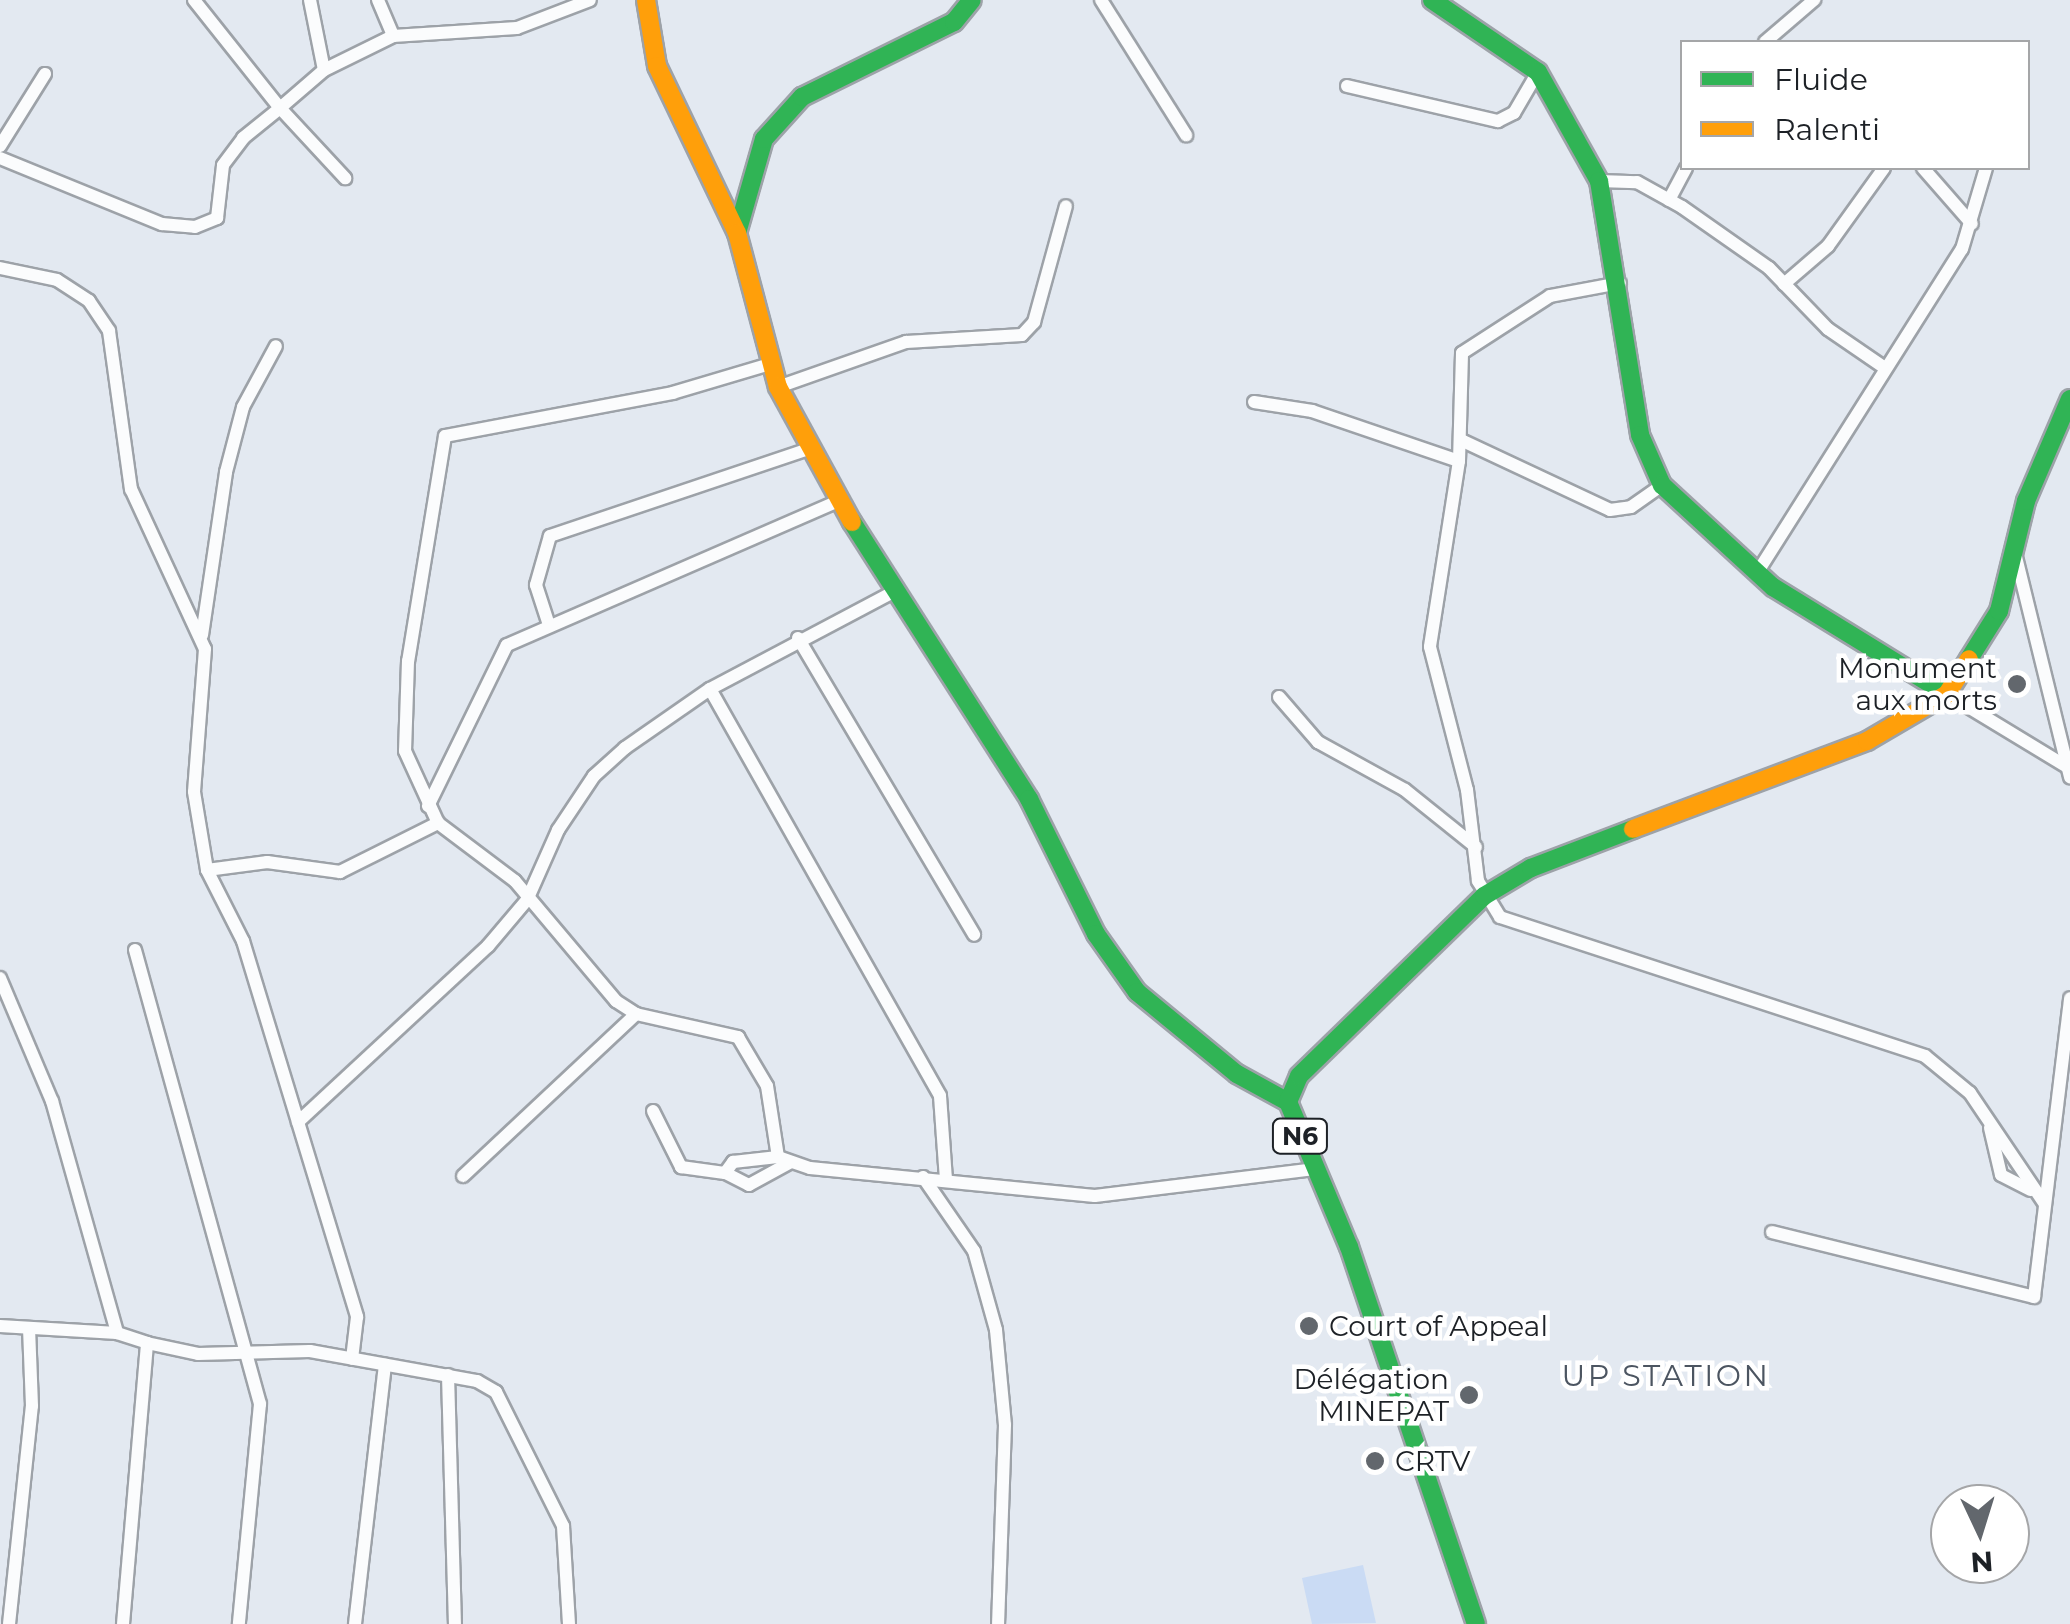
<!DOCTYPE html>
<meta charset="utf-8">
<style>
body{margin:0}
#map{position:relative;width:2070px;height:1624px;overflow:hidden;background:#e3e9f1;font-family:Montserrat,sans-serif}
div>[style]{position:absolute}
.green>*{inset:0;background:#cadbf4}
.roads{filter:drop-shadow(2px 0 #9da2a8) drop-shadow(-2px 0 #9da2a8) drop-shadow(0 2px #9da2a8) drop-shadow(0 -2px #9da2a8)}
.street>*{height:12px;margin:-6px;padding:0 6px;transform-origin:6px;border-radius:6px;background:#fbfcfd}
.fast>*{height:18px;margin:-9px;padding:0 9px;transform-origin:9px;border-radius:9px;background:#30b455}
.slow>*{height:18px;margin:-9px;padding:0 9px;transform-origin:9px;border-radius:9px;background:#ff9f0a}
.dots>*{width:28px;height:28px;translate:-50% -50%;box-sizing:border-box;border:5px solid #fff;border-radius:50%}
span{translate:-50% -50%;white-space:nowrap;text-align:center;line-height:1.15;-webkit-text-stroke:9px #fff;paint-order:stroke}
.shield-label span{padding:2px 8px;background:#fff;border:2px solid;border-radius:8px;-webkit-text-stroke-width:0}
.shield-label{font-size:25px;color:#1d2126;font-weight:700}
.poi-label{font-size:28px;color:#1d2126}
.right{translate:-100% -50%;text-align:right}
.left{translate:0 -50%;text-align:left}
.neighbourhood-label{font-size:30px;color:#4c5561;letter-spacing:2.5px}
.legend{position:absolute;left:1680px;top:40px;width:350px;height:130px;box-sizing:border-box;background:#fff;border:2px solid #a5a6a8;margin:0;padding:12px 18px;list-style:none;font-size:30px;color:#1d2126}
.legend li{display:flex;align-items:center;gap:20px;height:50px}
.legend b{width:50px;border:2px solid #a5a6a8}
.north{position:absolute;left:1930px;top:1484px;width:100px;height:100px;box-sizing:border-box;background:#fff;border:2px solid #a5a6a8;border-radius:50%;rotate:176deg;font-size:28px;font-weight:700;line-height:40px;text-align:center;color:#1d2126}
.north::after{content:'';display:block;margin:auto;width:35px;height:45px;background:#62676d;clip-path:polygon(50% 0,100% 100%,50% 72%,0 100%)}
</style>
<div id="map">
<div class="green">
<div style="clip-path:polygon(1363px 1565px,1376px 1623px,1312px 1624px,1302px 1578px)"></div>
</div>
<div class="roads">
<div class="street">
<div style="left:194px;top:0;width:138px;rotate:51.5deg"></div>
<div style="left:280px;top:108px;width:58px;rotate:-40.8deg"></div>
<div style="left:324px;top:70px;width:77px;rotate:-26.2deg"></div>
<div style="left:393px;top:36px;width:124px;rotate:-3.7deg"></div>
<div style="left:517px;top:28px;width:78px;rotate:-21deg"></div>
<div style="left:310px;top:0;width:71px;rotate:78.7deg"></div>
<div style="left:378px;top:0;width:39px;rotate:67deg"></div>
<div style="left:1101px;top:0;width:160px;rotate:57.8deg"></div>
<div style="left:1765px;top:42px;width:65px;rotate:-40.6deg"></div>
<div style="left:1347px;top:86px;width:155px;rotate:13.1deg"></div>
<div style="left:1498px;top:121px;width:18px;rotate:-27deg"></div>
<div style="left:1514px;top:113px;width:48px;rotate:-59.7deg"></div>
<div style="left:0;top:146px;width:85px;rotate:-58deg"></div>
<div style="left:0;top:158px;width:175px;rotate:22.2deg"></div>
<div style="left:162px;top:224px;width:33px;rotate:5deg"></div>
<div style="left:195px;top:227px;width:24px;rotate:-22deg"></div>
<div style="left:217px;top:218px;width:53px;rotate:-83.5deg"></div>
<div style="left:223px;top:165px;width:34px;rotate:-53deg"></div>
<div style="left:243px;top:138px;width:48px;rotate:-39deg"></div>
<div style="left:280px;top:108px;width:96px;rotate:47.1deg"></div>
<div style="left:1923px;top:168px;width:74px;rotate:48.8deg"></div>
<div style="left:1599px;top:181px;width:38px;rotate:2deg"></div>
<div style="left:1637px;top:182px;width:51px;rotate:29.1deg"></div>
<div style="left:1682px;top:207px;width:106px;rotate:35deg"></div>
<div style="left:1769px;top:268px;width:85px;rotate:46deg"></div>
<div style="left:1828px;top:329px;width:69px;rotate:34.4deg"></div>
<div style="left:1669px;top:200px;width:36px;rotate:-62deg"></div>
<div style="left:0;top:268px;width:58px;rotate:11.9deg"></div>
<div style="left:57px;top:280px;width:38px;rotate:33deg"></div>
<div style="left:89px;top:301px;width:36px;rotate:56deg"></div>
<div style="left:109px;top:331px;width:160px;rotate:82.1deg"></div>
<div style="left:131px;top:489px;width:176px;rotate:65.2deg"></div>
<div style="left:205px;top:649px;width:143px;rotate:94.4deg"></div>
<div style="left:194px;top:792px;width:79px;rotate:80.5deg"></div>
<div style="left:207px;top:870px;width:80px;rotate:63.1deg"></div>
<div style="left:243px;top:941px;width:393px;rotate:73.1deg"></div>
<div style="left:357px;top:1317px;width:42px;rotate:96.8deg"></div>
<div style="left:1784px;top:284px;width:58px;rotate:-40.8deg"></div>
<div style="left:1828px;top:246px;width:96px;rotate:-54.3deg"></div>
<div style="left:770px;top:364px;width:101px;rotate:163.4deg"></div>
<div style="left:673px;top:393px;width:232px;rotate:169.3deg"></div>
<div style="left:445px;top:436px;width:228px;rotate:99.3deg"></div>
<div style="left:408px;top:661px;width:90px;rotate:91.9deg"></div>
<div style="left:405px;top:751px;width:79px;rotate:65.4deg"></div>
<div style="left:438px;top:823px;width:96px;rotate:37deg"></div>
<div style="left:515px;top:881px;width:157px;rotate:49.9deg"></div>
<div style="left:616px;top:1001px;width:24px;rotate:33deg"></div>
<div style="left:636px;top:1014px;width:105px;rotate:12.7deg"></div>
<div style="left:738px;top:1037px;width:57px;rotate:59.4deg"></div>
<div style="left:767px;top:1086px;width:72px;rotate:81.2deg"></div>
<div style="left:778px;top:387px;width:136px;rotate:-19.4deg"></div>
<div style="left:906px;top:342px;width:116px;rotate:-3.5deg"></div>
<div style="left:1022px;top:335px;width:18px;rotate:-47deg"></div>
<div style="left:1034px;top:322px;width:120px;rotate:-74.6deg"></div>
<div style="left:1254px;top:402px;width:59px;rotate:8.8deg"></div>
<div style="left:1312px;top:411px;width:155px;rotate:18.8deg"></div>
<div style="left:1459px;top:461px;width:188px;rotate:98.9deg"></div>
<div style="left:1430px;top:647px;width:148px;rotate:75.5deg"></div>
<div style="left:1467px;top:790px;width:92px;rotate:83.1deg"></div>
<div style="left:1478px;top:881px;width:42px;rotate:58.6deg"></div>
<div style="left:1500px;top:917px;width:447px;rotate:18.1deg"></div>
<div style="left:1925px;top:1056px;width:58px;rotate:39.4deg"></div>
<div style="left:1970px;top:1093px;width:134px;rotate:56deg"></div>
<div style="left:1463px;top:441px;width:162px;rotate:25.1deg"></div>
<div style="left:1610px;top:510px;width:21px;rotate:-8deg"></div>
<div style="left:1631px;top:507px;width:38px;rotate:-35deg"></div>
<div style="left:1459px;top:461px;width:108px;rotate:-88.4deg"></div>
<div style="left:1462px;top:353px;width:105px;rotate:-32.9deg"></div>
<div style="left:1550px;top:296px;width:71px;rotate:-10.5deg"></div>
<div style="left:2016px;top:557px;width:227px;rotate:76.2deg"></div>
<div style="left:1757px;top:573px;width:383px;rotate:-57.7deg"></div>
<div style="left:1962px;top:249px;width:84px;rotate:-73.5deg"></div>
<div style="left:548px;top:622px;width:39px;rotate:-108deg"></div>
<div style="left:536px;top:585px;width:51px;rotate:-74.1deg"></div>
<div style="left:550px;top:536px;width:272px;rotate:-18.6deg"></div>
<div style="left:202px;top:635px;width:165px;rotate:-81.6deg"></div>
<div style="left:226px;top:472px;width:67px;rotate:-75.3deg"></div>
<div style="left:243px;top:407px;width:69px;rotate:-61.6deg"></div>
<div style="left:798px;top:638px;width:345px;rotate:59.3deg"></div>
<div style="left:710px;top:689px;width:467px;rotate:60.5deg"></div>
<div style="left:940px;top:1096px;width:83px;rotate:85.9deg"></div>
<div style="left:1947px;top:694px;width:140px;rotate:31.3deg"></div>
<div style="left:1279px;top:697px;width:60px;rotate:49.1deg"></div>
<div style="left:1318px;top:742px;width:99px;rotate:28.9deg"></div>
<div style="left:1405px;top:790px;width:91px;rotate:38.8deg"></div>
<div style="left:428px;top:806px;width:179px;rotate:-63.9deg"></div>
<div style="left:507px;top:645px;width:361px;rotate:-23.5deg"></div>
<div style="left:207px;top:870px;width:61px;rotate:-7.6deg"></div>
<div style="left:267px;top:862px;width:74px;rotate:7.8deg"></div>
<div style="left:340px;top:872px;width:110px;rotate:-26.6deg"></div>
<div style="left:135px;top:950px;width:471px;rotate:74.6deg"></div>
<div style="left:260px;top:1404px;width:221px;rotate:95.5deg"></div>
<div style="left:0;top:978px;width:134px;rotate:67.1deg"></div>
<div style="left:52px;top:1101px;width:241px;rotate:74.3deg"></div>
<div style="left:653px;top:1111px;width:63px;rotate:63.4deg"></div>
<div style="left:681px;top:1167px;width:44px;rotate:7.8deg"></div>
<div style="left:298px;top:1122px;width:259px;rotate:-42.8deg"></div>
<div style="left:488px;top:946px;width:60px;rotate:-49.7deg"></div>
<div style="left:527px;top:900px;width:77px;rotate:-66.1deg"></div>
<div style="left:558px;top:830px;width:65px;rotate:-56.3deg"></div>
<div style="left:594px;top:776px;width:42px;rotate:-42.1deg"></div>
<div style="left:625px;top:748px;width:103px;rotate:-34.8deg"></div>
<div style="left:710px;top:689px;width:212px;rotate:-27.9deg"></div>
<div style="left:1990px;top:1128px;width:48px;rotate:76.8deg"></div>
<div style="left:2001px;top:1175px;width:33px;rotate:27deg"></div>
<div style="left:791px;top:1162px;width:48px;rotate:151.3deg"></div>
<div style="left:749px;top:1185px;width:27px;rotate:-153deg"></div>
<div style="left:725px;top:1173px;width:14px;rotate:-54deg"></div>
<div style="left:733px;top:1162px;width:45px;rotate:-6.3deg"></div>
<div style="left:778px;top:1157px;width:34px;rotate:19deg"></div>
<div style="left:810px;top:1168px;width:286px;rotate:5.6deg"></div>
<div style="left:1095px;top:1196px;width:223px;rotate:-7deg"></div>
<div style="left:463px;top:1176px;width:237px;rotate:-43.1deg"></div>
<div style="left:923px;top:1177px;width:90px;rotate:55.4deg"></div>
<div style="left:974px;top:1251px;width:82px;rotate:74.4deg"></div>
<div style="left:996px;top:1330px;width:95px;rotate:84.6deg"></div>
<div style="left:1005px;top:1425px;width:199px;rotate:92deg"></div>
<div style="left:1772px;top:1232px;width:270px;rotate:13.9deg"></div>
<div style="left:2034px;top:1297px;width:301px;rotate:-83.1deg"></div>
<div style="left:0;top:1326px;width:117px;rotate:3.4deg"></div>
<div style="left:117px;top:1333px;width:32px;rotate:18deg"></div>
<div style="left:448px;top:1375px;width:249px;rotate:88.4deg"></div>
<div style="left:9px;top:1624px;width:219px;rotate:-84deg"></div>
<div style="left:32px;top:1406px;width:77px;rotate:-92.2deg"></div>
<div style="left:123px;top:1624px;width:282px;rotate:-85.1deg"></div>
<div style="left:147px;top:1343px;width:52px;rotate:12.2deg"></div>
<div style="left:198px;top:1354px;width:112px;rotate:-1.5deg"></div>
<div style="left:310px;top:1351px;width:170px;rotate:10.2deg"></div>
<div style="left:477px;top:1381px;width:22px;rotate:30deg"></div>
<div style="left:496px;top:1392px;width:150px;rotate:63.4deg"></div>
<div style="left:563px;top:1526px;width:98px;rotate:86.5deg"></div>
<div style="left:355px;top:1624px;width:261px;rotate:-83.4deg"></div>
</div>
<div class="fast">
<div style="left:1432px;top:0;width:128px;rotate:34.2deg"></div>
<div style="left:1538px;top:72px;width:125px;rotate:60.8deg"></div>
<div style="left:1599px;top:181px;width:257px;rotate:80.8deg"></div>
<div style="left:1640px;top:435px;width:55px;rotate:66.3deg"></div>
<div style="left:1662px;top:485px;width:151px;rotate:42.6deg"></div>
<div style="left:1773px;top:587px;width:204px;rotate:31.6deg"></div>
<div style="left:737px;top:233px;width:98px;rotate:-74deg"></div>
<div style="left:764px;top:139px;width:57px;rotate:-47.9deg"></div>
<div style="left:802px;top:97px;width:169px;rotate:-26.3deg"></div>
<div style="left:954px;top:22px;width:28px;rotate:-51deg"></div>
<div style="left:852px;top:522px;width:329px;rotate:57.4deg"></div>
<div style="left:1029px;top:799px;width:151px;rotate:63.6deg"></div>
<div style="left:1096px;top:934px;width:71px;rotate:54.7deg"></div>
<div style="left:1137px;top:992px;width:129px;rotate:39.4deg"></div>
<div style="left:1237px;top:1074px;width:58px;rotate:28.8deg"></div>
<div style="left:1969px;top:659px;width:57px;rotate:-58deg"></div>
<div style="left:1999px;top:611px;width:113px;rotate:-76.2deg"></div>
<div style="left:2026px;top:501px;width:111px;rotate:-66.7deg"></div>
<div style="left:1476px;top:1624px;width:398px;rotate:-108.6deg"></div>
<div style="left:1349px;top:1247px;width:157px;rotate:-112.8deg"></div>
<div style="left:1288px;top:1102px;width:28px;rotate:-67deg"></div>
<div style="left:1299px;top:1076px;width:258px;rotate:-44.2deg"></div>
<div style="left:1484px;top:896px;width:55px;rotate:-30.8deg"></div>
<div style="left:1531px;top:868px;width:109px;rotate:-20.9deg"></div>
</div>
<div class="slow">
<div style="left:646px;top:0;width:67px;rotate:80.5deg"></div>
<div style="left:657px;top:66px;width:185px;rotate:64.4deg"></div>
<div style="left:737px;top:233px;width:159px;rotate:75.1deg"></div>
<div style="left:778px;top:387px;width:154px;rotate:61.3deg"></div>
<div style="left:1633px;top:829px;width:250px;rotate:-20.6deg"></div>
<div style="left:1867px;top:741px;width:93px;rotate:-30.4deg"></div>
<div style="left:1947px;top:694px;width:41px;rotate:-57.8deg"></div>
</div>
</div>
<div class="dots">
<div style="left:2017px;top:684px;background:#62676d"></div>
<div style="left:1309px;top:1326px;background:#62676d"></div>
<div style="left:1469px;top:1395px;background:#62676d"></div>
<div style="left:1375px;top:1461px;background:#62676d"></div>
</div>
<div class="shield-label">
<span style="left:1300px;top:1136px">N6</span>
</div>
<div class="poi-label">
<span class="right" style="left:1997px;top:684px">Monument<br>aux morts</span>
<span class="left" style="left:1329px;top:1326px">Court of Appeal</span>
<span class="right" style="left:1449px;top:1395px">Délégation<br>MINEPAT</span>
<span class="left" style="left:1395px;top:1461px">CRTV</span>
</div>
<div class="neighbourhood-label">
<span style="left:1666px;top:1376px">UP STATION</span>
</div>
<ul class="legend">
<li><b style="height:12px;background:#30b455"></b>Fluide</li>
<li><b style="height:12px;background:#ff9f0a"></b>Ralenti</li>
</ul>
<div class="north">N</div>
</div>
